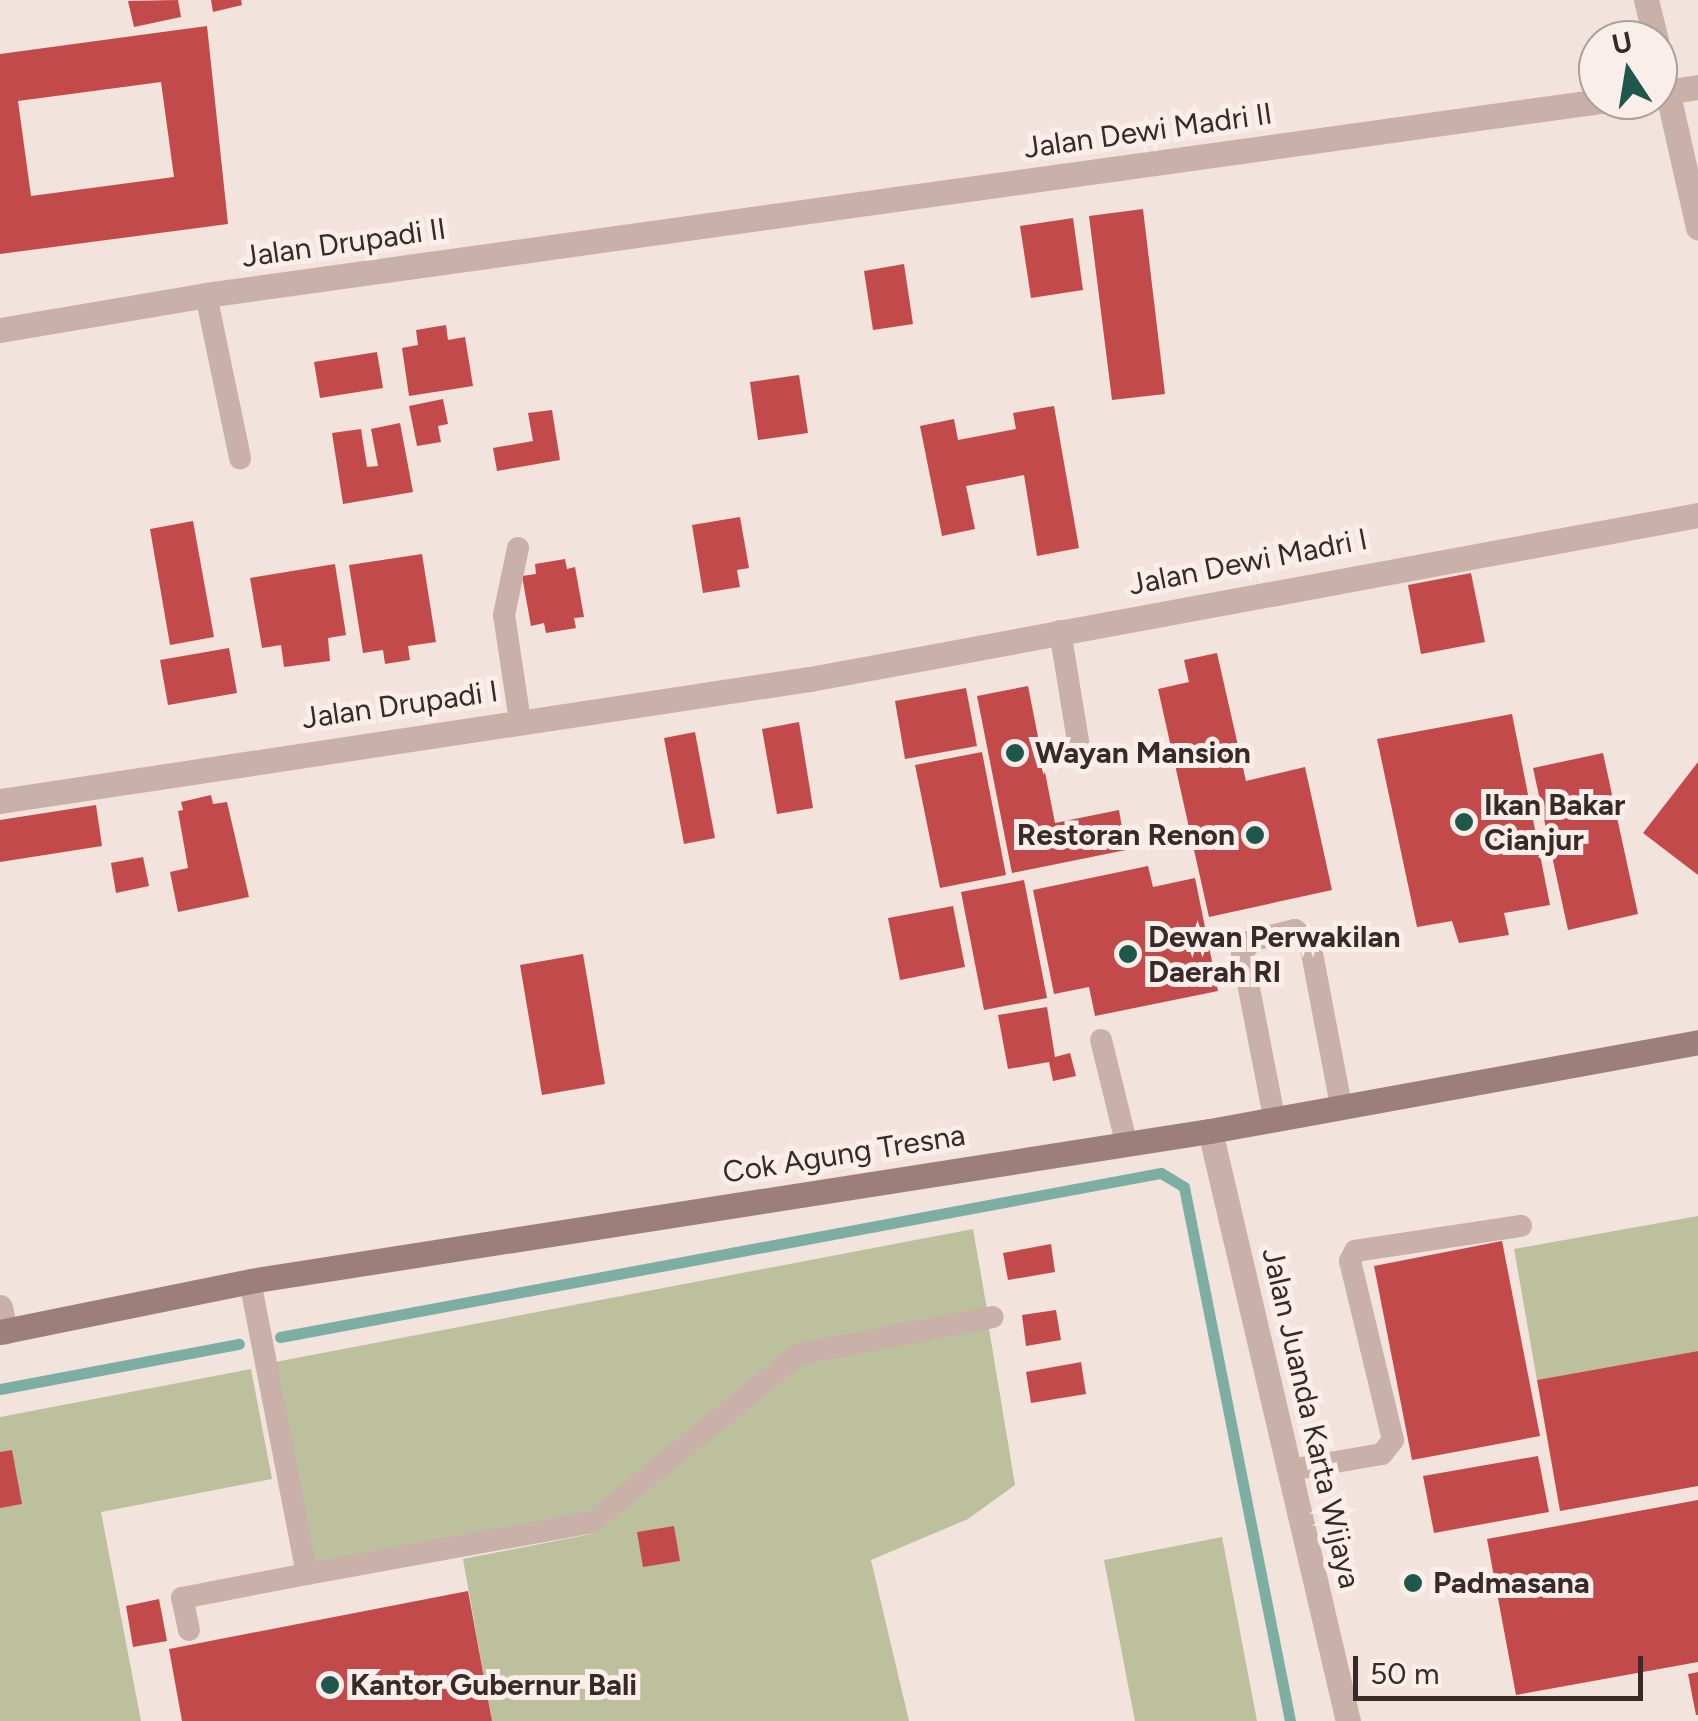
<!DOCTYPE html>
<style>
body{margin:0}
#map{position:relative;width:1698px;height:1721px;overflow:hidden;background:#f2e3dd;font-family:Figtree,sans-serif}
div>[style]{position:absolute}
.green>*{inset:0;background:#bdc09d}
.stream>*{height:11px;margin:-5.5px;padding:0 5.5px;transform-origin:5.5px;border-radius:5.5px;background:#7daea4}
.building>*{inset:0;background:#c24a4a}
.service>*{height:22px;margin:-11px;padding:0 11px;transform-origin:11px;border-radius:11px;background:#c9b0a9}
.minor>*{height:25px;margin:-12.5px;padding:0 12.5px;transform-origin:12.5px;border-radius:12.5px;background:#c9b0a9}
.tertiary>*{height:25px;margin:-12.5px;padding:0 12.5px;transform-origin:12.5px;border-radius:12.5px;background:#c9b0a9}
.secondary>*{height:25px;margin:-12.5px;padding:0 12.5px;transform-origin:12.5px;border-radius:12.5px;background:#9d7f7a}
.dots>*{width:28px;height:28px;translate:-50% -50%;box-sizing:border-box;border:5px solid #f9eee9;border-radius:50%}
span{translate:-50% -50%;white-space:nowrap;text-align:center;line-height:1.15;-webkit-text-stroke:10px #f9eee9;paint-order:stroke}
.street-label{font-size:30px;color:#372a29}
.poi-label{font-size:30px;color:#372a29;font-weight:700}
.left{translate:0 -50%;text-align:left}
.right{translate:-100% -50%;text-align:right}
.north{position:absolute;left:1578px;top:20px;width:100px;height:100px;box-sizing:border-box;background:#f9eee9;border:2px solid #aba09c;border-radius:50%;rotate:348deg;font-size:28px;font-weight:700;line-height:40px;text-align:center;color:#372a29}
.north::after{content:'';display:block;margin:auto;width:35px;height:45px;background:#1f574d;clip-path:polygon(50% 0,100% 100%,50% 72%,0 100%)}
.scale{position:absolute;left:1353px;top:1656px;width:290px;height:45px;box-sizing:border-box;border:5px solid #372a29;border-top:0;padding-left:12px;font-size:30px;line-height:35px;white-space:nowrap;color:#372a29;-webkit-text-stroke:8px #f9eee9;paint-order:stroke}
</style>
<div id="map">
<div class="green">
<div style="clip-path:polygon(1698px 1216px,1698px 1351px,1537px 1380px,1514px 1249px)"></div>
<div style="clip-path:polygon(973px 1229px,988px 1315px,798px 1350px,585px 1517px,314px 1568px,275px 1362px)"></div>
<div style="clip-path:polygon(988px 1323px,1015px 1485px,968px 1519px,871px 1560px,909px 1721px,492px 1721px,463px 1559px,591px 1534px,800px 1359px)"></div>
<div style="clip-path:polygon(251px 1369px,272px 1479px,101px 1512px,141px 1721px,0 1721px,0 1417px)"></div>
<div style="clip-path:polygon(1222px 1537px,1257px 1721px,1135px 1721px,1104px 1560px)"></div>
</div>
<div class="stream">
<div style="left:280px;top:1337px;width:896px;rotate:-10.55deg"></div>
<div style="left:1161px;top:1173px;width:27px;rotate:31deg"></div>
<div style="left:1184px;top:1187px;width:544px;rotate:78.77deg"></div>
<div style="left:0;top:1389px;width:243px;rotate:-10.7deg"></div>
</div>
<div class="building">
<div style="clip-path:polygon(178px 0,181px 17px,134px 27px,128px 1px)"></div>
<div style="clip-path:polygon(211px 0,241px 0,242px 5px,213px 12px)"></div>
<div style="clip-path:polygon(evenodd,207px 26px,228px 224px,0 254px,0 54px,207px 26px,161px 82px,174px 177px,31px 196px,18px 101px,161px 82px)"></div>
<div style="clip-path:polygon(1143px 209px,1165px 394px,1112px 400px,1089px 216px)"></div>
<div style="clip-path:polygon(1073px 218px,1083px 290px,1031px 298px,1020px 226px)"></div>
<div style="clip-path:polygon(904px 264px,913px 324px,873px 330px,864px 271px)"></div>
<div style="clip-path:polygon(446px 325px,448px 340px,465px 337px,473px 386px,409px 396px,402px 348px,418px 345px,416px 330px)"></div>
<div style="clip-path:polygon(377px 352px,383px 388px,320px 398px,314px 362px)"></div>
<div style="clip-path:polygon(799px 375px,808px 433px,758px 440px,750px 382px)"></div>
<div style="clip-path:polygon(443px 399px,448px 424px,438px 426px,441px 442px,417px 446px,409px 406px)"></div>
<div style="clip-path:polygon(1054px 406px,1079px 548px,1037px 556px,1024px 475px,966px 486px,975px 529px,942px 536px,920px 426px,954px 419px,958px 440px,1016px 429px,1013px 413px)"></div>
<div style="clip-path:polygon(552px 410px,560px 460px,497px 471px,493px 448px,533px 441px,528px 413px)"></div>
<div style="clip-path:polygon(400px 423px,413px 492px,343px 504px,332px 433px,361px 429px,367px 467px,378px 466px,371px 429px)"></div>
<div style="clip-path:polygon(740px 517px,749px 568px,737px 570px,740px 587px,703px 593px,692px 525px)"></div>
<div style="clip-path:polygon(193px 521px,214px 637px,170px 645px,150px 529px)"></div>
<div style="clip-path:polygon(422px 554px,436px 642px,408px 646px,410px 660px,385px 664px,383px 650px,363px 653px,349px 565px)"></div>
<div style="clip-path:polygon(565px 559px,567px 569px,575px 567px,584px 617px,574px 618px,576px 628px,546px 633px,544px 623px,531px 626px,522px 576px,536px 574px,535px 564px)"></div>
<div style="clip-path:polygon(335px 564px,346px 635px,328px 638px,330px 661px,284px 667px,281px 645px,262px 648px,250px 578px)"></div>
<div style="clip-path:polygon(1471px 573px,1485px 642px,1421px 654px,1408px 585px)"></div>
<div style="clip-path:polygon(229px 648px,237px 693px,168px 705px,160px 660px)"></div>
<div style="clip-path:polygon(1217px 653px,1246px 781px,1305px 767px,1332px 890px,1209px 917px,1158px 689px,1189px 682px,1184px 660px)"></div>
<div style="clip-path:polygon(1028px 686px,1055px 823px,1119px 810px,1126px 850px,1012px 873px,977px 696px)"></div>
<div style="clip-path:polygon(966px 688px,977px 746px,905px 759px,895px 701px)"></div>
<div style="clip-path:polygon(1512px 714px,1550px 905px,1504px 913px,1509px 935px,1459px 943px,1452px 921px,1417px 927px,1377px 739px)"></div>
<div style="clip-path:polygon(799px 722px,813px 808px,777px 814px,762px 729px)"></div>
<div style="clip-path:polygon(695px 732px,715px 838px,684px 844px,664px 738px)"></div>
<div style="clip-path:polygon(982px 752px,1006px 875px,940px 888px,915px 765px)"></div>
<div style="clip-path:polygon(1603px 753px,1638px 914px,1568px 930px,1533px 768px)"></div>
<div style="clip-path:polygon(1698px 762px,1698px 875px,1643px 833px)"></div>
<div style="clip-path:polygon(211px 795px,213px 804px,227px 802px,249px 897px,178px 912px,170px 872px,188px 868px,178px 811px,183px 810px,181px 802px)"></div>
<div style="clip-path:polygon(96px 805px,102px 846px,0 862px,0 820px)"></div>
<div style="clip-path:polygon(143px 857px,149px 886px,116px 893px,111px 863px)"></div>
<div style="clip-path:polygon(1148px 866px,1153px 887px,1195px 878px,1218px 991px,1095px 1016px,1089px 987px,1054px 994px,1033px 890px)"></div>
<div style="clip-path:polygon(1024px 880px,1047px 998px,984px 1010px,961px 892px)"></div>
<div style="clip-path:polygon(953px 906px,965px 967px,900px 980px,888px 918px)"></div>
<div style="clip-path:polygon(583px 954px,605px 1084px,542px 1095px,520px 965px)"></div>
<div style="clip-path:polygon(1047px 1007px,1055px 1057px,1070px 1053px,1076px 1076px,1053px 1081px,1049px 1062px,1008px 1069px,998px 1015px)"></div>
<div style="clip-path:polygon(1502px 1241px,1540px 1436px,1412px 1460px,1374px 1266px)"></div>
<div style="clip-path:polygon(1051px 1244px,1055px 1272px,1008px 1280px,1003px 1253px)"></div>
<div style="clip-path:polygon(1056px 1310px,1061px 1340px,1026px 1346px,1022px 1315px)"></div>
<div style="clip-path:polygon(1698px 1351px,1698px 1486px,1560px 1511px,1537px 1380px)"></div>
<div style="clip-path:polygon(1081px 1362px,1086px 1394px,1031px 1403px,1026px 1372px)"></div>
<div style="clip-path:polygon(12px 1450px,22px 1504px,0 1508px,0 1452px)"></div>
<div style="clip-path:polygon(1538px 1456px,1549px 1512px,1434px 1533px,1423px 1476px)"></div>
<div style="clip-path:polygon(1698px 1500px,1698px 1662px,1516px 1695px,1487px 1539px)"></div>
<div style="clip-path:polygon(674px 1526px,680px 1561px,643px 1567px,637px 1532px)"></div>
<div style="clip-path:polygon(468px 1591px,492px 1721px,182px 1721px,169px 1649px)"></div>
<div style="clip-path:polygon(159px 1599px,167px 1641px,133px 1647px,126px 1606px)"></div>
<div style="clip-path:polygon(1698px 1672px,1698px 1715px,1696px 1715px,1688px 1674px)"></div>
</div>
<div class="service">
<div style="left:206px;top:295px;width:167px;rotate:78.2deg"></div>
<div style="left:518px;top:548px;width:68px;rotate:101.8deg"></div>
<div style="left:504px;top:615px;width:107px;rotate:81.4deg"></div>
<div style="left:1060px;top:631px;width:124px;rotate:80.7deg"></div>
<div style="left:1101px;top:1040px;width:105px;rotate:76.2deg"></div>
<div style="left:1274px;top:1117px;width:167px;rotate:-101deg"></div>
<div style="left:1242px;top:953px;width:17px;rotate:-50deg"></div>
<div style="left:1253px;top:940px;width:43px;rotate:-13.4deg"></div>
<div style="left:1295px;top:930px;width:20px;rotate:41deg"></div>
<div style="left:1310px;top:943px;width:166px;rotate:79.2deg"></div>
<div style="left:1290px;top:1470px;width:93px;rotate:-9.9deg"></div>
<div style="left:1382px;top:1454px;width:18px;rotate:-52deg"></div>
<div style="left:1393px;top:1440px;width:184px;rotate:-103.5deg"></div>
<div style="left:1350px;top:1261px;width:11px;rotate:-63deg"></div>
<div style="left:1355px;top:1251px;width:168px;rotate:-8.6deg"></div>
<div style="left:307px;top:1574px;width:290px;rotate:-10.3deg"></div>
<div style="left:592px;top:1522px;width:267px;rotate:-39.1deg"></div>
<div style="left:799px;top:1354px;width:197px;rotate:-10.8deg"></div>
<div style="left:189px;top:1630px;width:33px;rotate:-102deg"></div>
<div style="left:182px;top:1598px;width:127px;rotate:-10.9deg"></div>
<div style="left:307px;top:1574px;width:298px;rotate:-101deg"></div>
</div>
<div class="minor">
<div style="left:1646px;top:0;width:41px;rotate:76deg"></div>
<div style="left:1658px;top:50px;width:182px;rotate:77.3deg"></div>
<div style="left:1658px;top:93px;width:40px;rotate:-8.5deg"></div>
<div style="left:0;top:330px;width:209px;rotate:-9.6deg"></div>
<div style="left:206px;top:295px;width:1415px;rotate:-7.92deg"></div>
<div style="left:0;top:801px;width:819px;rotate:-8.57deg"></div>
<div style="left:810px;top:679px;width:903px;rotate:-10.46deg"></div>
<div style="left:1210px;top:1131px;width:606px;rotate:76.84deg"></div>
</div>
<div class="tertiary">
<div style="left:0;top:1307px;width:25px;rotate:78deg"></div>
</div>
<div class="secondary">
<div style="left:0;top:1332px;width:255px;rotate:-11.5deg"></div>
<div style="left:250px;top:1281px;width:972px;rotate:-8.88deg"></div>
<div style="left:1210px;top:1131px;width:496px;rotate:-10.3deg"></div>
</div>
<div class="dots">
<div style="left:1015px;top:753px;background:#1f574d"></div>
<div style="left:1464px;top:822px;background:#1f574d"></div>
<div style="left:1255px;top:835px;background:#1f574d"></div>
<div style="left:1128px;top:954px;background:#1f574d"></div>
<div style="left:1413px;top:1583px;background:#1f574d"></div>
<div style="left:330px;top:1685px;background:#1f574d"></div>
</div>
<div class="street-label">
<span style="left:1148px;top:131px;rotate:-8deg">Jalan Dewi Madri II</span>
<span style="left:344px;top:243px;rotate:-8deg">Jalan Drupadi II</span>
<span style="left:1248px;top:562px;rotate:-11deg">Jalan Dewi Madri I</span>
<span style="left:400px;top:705px;rotate:-8deg">Jalan Drupadi I</span>
<span style="left:844px;top:1154px;rotate:-9deg">Cok Agung Tresna</span>
<span style="left:1311px;top:1418px;rotate:77deg">Jalan Juanda Karta Wijaya</span>
</div>
<div class="poi-label">
<span class="left" style="left:1035px;top:753px">Wayan Mansion</span>
<span class="left" style="left:1484px;top:822px">Ikan Bakar<br>Cianjur</span>
<span class="right" style="left:1235px;top:835px">Restoran Renon</span>
<span class="left" style="left:1148px;top:954px">Dewan Perwakilan<br>Daerah RI</span>
<span class="left" style="left:1433px;top:1583px">Padmasana</span>
<span class="left" style="left:350px;top:1685px">Kantor Gubernur Bali</span>
</div>
<div class="north">U</div>
<div class="scale">50 m</div>
</div>
